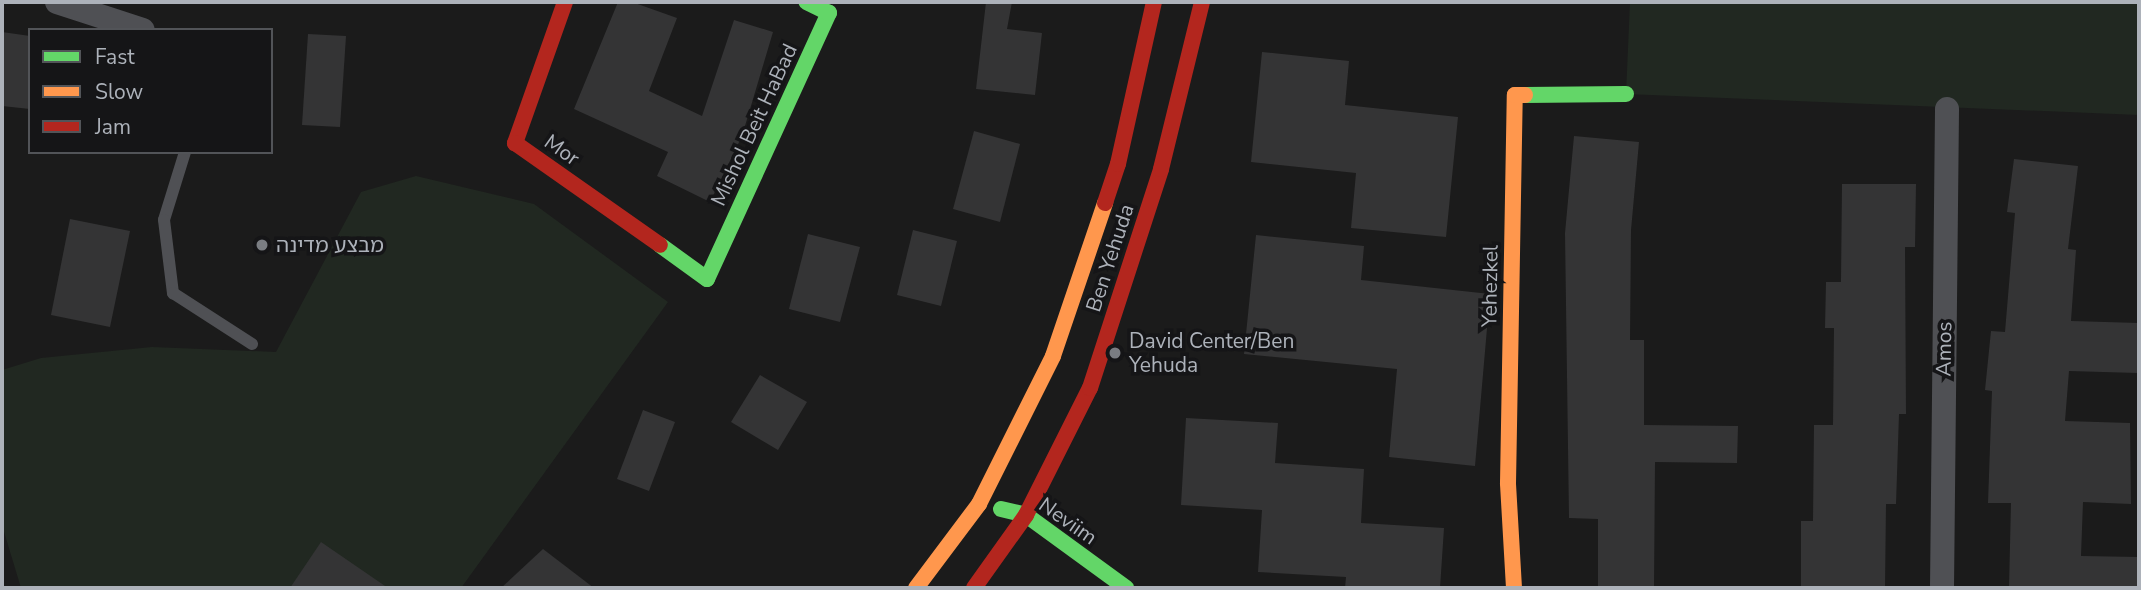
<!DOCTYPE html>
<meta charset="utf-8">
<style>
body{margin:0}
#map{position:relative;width:2141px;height:590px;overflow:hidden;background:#1b1b1b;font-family:"Nunito Sans","Noto Sans Hebrew",sans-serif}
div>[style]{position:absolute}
.green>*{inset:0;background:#212821}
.building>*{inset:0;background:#343435}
.lane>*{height:12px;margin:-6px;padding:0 6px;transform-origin:6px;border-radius:6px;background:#4f5054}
.street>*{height:24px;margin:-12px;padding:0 12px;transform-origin:12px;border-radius:12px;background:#4f5054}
.fast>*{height:16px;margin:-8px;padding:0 8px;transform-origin:8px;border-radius:8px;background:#63d668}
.slow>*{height:16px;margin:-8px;padding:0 8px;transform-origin:8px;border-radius:8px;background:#ff974d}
.jam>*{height:16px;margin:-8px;padding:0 8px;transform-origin:8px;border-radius:8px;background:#b3261e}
.dots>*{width:19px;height:19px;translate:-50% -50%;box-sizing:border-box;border:4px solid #151517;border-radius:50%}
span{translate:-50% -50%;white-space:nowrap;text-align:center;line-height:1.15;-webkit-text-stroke:7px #151517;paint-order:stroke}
.street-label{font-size:21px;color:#adb2ba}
.poi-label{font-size:21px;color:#adb2ba}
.left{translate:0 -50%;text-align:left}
.frame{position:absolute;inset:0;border:4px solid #adb2ba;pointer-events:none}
.legend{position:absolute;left:28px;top:28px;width:245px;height:126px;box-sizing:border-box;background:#151517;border:2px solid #525458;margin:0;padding:9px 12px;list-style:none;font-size:21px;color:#adb2ba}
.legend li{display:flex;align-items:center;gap:14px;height:35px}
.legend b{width:35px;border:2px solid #525458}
</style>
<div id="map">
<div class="green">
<div style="clip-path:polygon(1630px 2px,2139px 2px,2139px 115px,1626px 94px)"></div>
<div style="clip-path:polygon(416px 176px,534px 204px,668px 302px,461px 588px,21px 588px,2px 525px,2px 370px,41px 358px,152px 347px,276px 352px,361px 192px)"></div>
</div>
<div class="building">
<div style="clip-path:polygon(618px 2px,632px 2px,677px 18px,649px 91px,702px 116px,734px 20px,773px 32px,742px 136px,710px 202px,657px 176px,668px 152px,574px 109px)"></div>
<div style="clip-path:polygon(986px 2px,1012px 2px,1007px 29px,1042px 33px,1035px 95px,976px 89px)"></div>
<div style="clip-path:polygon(2px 32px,30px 36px,30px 109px,2px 106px)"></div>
<div style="clip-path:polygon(308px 34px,346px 36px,340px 127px,302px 125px)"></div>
<div style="clip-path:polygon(1262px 52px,1349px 61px,1345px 105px,1458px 117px,1446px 237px,1351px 228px,1356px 173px,1251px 162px)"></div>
<div style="clip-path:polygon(974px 131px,1020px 144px,1000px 222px,953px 209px)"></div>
<div style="clip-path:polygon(1574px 136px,1639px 142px,1631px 230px,1630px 340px,1644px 340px,1644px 425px,1738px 426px,1737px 463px,1655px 462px,1654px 588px,1598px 588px,1598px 519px,1569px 518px,1565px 233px)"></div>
<div style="clip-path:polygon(2014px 159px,2078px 166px,2068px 249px,2076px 250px,2071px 321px,2139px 323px,2138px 373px,2069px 371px,2065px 421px,2130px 423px,2131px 504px,2083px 502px,2081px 556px,2139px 557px,2139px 588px,2009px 588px,2011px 503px,1988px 503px,1992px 391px,1985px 390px,1991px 331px,2005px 332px,2015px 213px,2007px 212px)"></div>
<div style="clip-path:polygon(1842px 184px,1916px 184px,1915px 247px,1905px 247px,1906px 414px,1899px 414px,1896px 504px,1886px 504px,1885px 588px,1801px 588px,1801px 521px,1813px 521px,1814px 425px,1833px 425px,1834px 328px,1825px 328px,1826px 282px,1841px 282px)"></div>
<div style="clip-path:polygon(70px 219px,130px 231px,110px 327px,51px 315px)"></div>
<div style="clip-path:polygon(913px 230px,957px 241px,941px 306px,897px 295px)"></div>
<div style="clip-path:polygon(808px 234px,860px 247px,840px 322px,789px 309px)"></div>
<div style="clip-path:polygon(1256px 235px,1364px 246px,1361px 280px,1490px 294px,1475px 466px,1389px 457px,1397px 369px,1244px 354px)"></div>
<div style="clip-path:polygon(760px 375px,807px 402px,778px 450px,731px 422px)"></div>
<div style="clip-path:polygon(643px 410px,675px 422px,649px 491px,617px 479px)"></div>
<div style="clip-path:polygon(1186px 418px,1278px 423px,1275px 463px,1364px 469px,1361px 523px,1444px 528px,1440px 588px,1345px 588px,1346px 577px,1258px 572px,1262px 510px,1181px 505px)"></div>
<div style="clip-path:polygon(321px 542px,388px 588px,290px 588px)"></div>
<div style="clip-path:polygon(543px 549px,594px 588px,501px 588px)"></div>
</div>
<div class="lane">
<div style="left:185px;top:152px;width:71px;rotate:107.2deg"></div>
<div style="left:164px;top:220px;width:74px;rotate:83deg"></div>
<div style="left:173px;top:293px;width:94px;rotate:32.8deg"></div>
</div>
<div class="street">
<div style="left:57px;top:2px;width:90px;rotate:18deg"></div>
<div style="left:1942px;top:588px;width:479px;rotate:-89.4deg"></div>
</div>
<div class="fast">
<div style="left:1525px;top:95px;width:101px;rotate:-0.6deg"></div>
<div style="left:660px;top:245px;width:58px;rotate:35.9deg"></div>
<div style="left:707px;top:279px;width:293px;rotate:-65.4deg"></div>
<div style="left:829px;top:13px;width:25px;rotate:-154deg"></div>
<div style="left:1001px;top:509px;width:26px;rotate:13deg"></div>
<div style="left:1026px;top:515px;width:124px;rotate:36.1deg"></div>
</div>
<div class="slow">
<div style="left:916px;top:588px;width:105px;rotate:-53.1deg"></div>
<div style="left:979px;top:504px;width:165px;rotate:-63.4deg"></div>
<div style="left:1053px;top:356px;width:162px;rotate:-71.2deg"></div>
<div style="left:1514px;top:588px;width:105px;rotate:-93.3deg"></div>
<div style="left:1508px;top:483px;width:388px;rotate:-89deg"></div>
<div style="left:1515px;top:95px;width:10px"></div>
</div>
<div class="jam">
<div style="left:565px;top:2px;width:150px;rotate:109.5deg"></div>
<div style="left:515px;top:143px;width:177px;rotate:35.1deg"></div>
<div style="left:1105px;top:203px;width:41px;rotate:-71.6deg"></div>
<div style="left:1118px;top:164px;width:166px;rotate:-77.5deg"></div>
<div style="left:974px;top:588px;width:90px;rotate:-54.5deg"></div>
<div style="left:1026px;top:515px;width:142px;rotate:-63.3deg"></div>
<div style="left:1090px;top:388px;width:230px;rotate:-72deg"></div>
<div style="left:1161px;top:169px;width:172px;rotate:-76.2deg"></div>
</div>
<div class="dots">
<div style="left:262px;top:245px;background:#7a7d82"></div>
<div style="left:1115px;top:353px;background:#7a7d82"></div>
</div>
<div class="street-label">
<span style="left:754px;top:125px;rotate:-65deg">Mishol Beit HaBad</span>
<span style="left:562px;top:150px;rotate:35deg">Mor</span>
<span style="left:1110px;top:258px;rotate:-72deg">Ben Yehuda</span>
<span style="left:1490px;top:286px;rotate:-89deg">Yehezkel</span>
<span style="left:1944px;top:349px;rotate:-89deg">Amos</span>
<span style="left:1068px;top:521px;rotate:35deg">Neviim</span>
</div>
<div class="poi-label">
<span class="left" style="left:276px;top:245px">מבצע מדינה</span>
<span class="left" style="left:1129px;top:353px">David Center/Ben<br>Yehuda</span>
</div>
<div class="frame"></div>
<ul class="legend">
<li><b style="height:9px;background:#63d668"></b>Fast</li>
<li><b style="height:9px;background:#ff974d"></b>Slow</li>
<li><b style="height:9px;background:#b3261e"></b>Jam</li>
</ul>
</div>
